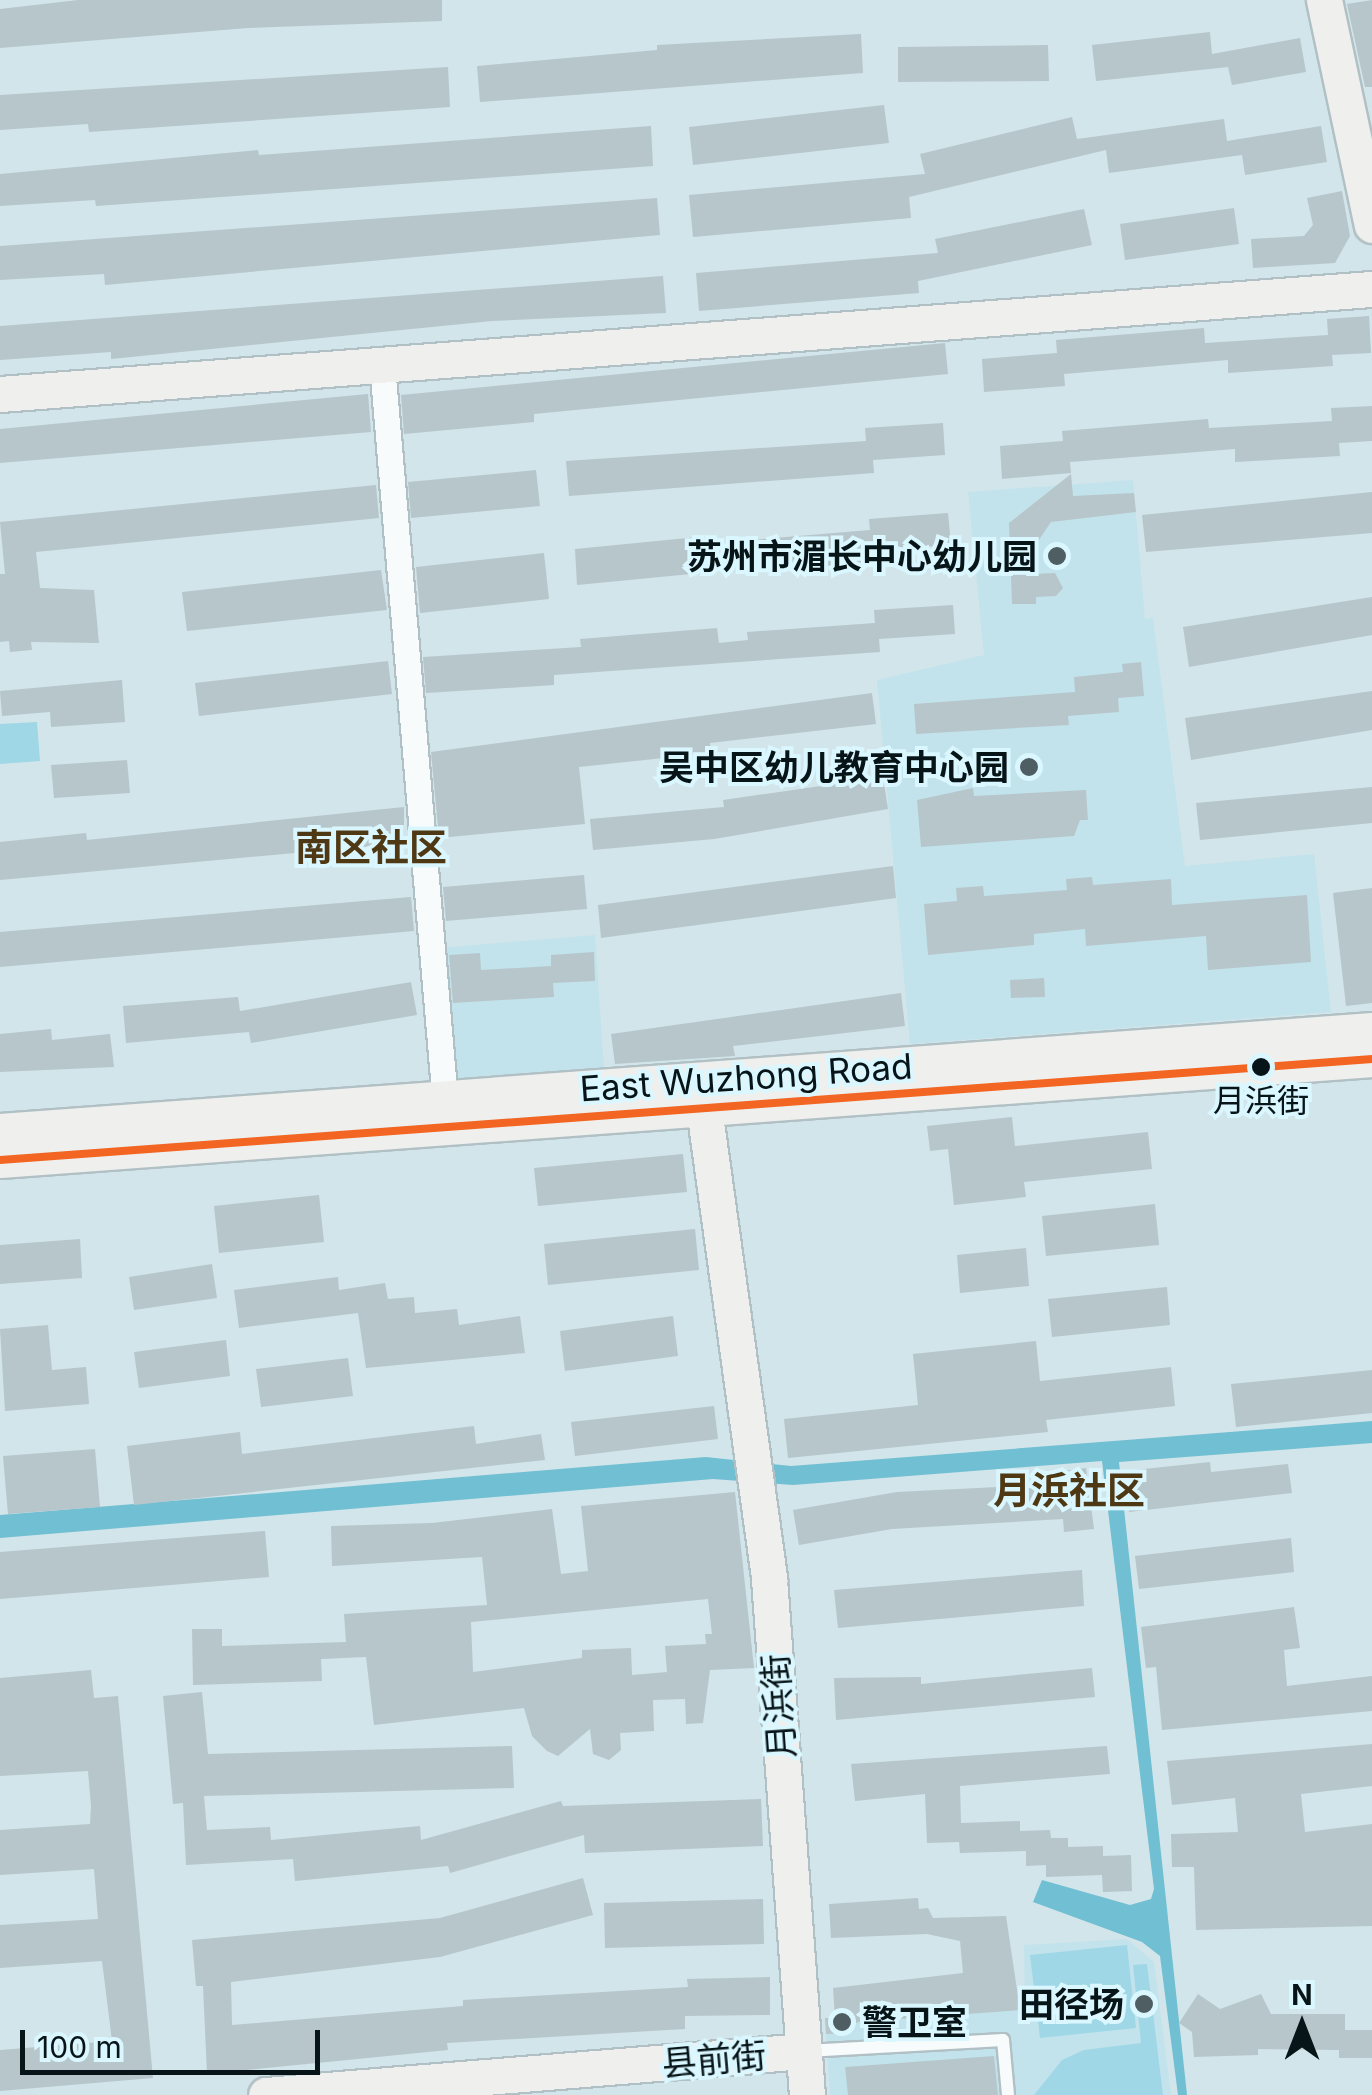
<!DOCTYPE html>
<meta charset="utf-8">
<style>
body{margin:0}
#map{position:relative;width:1372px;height:2095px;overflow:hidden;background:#d2e5ea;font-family:Inter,"Noto Sans SC",sans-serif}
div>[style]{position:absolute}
.built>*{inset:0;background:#c2e3ec}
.green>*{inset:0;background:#9fd7e6}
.water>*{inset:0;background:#71bfd2}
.building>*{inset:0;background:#b7c6ca}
.roads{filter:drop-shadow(2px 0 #b1c0c4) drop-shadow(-2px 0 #b1c0c4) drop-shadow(0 2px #b1c0c4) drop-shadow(0 -2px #b1c0c4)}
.lane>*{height:12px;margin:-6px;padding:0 6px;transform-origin:6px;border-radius:6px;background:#f8fbfc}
.street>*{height:25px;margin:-12.5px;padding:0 12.5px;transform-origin:12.5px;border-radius:12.5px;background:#f8fbfc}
.secondary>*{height:35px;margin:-17.5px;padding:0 17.5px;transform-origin:17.5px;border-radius:17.5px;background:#eff0ed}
.bus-1>*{height:8px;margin:-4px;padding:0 4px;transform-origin:4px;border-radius:4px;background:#f26522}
.dots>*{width:28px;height:28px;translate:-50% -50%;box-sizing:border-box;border:5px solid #daf7ff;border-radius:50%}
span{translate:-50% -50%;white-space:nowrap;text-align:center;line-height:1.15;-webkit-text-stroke:8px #daf7ff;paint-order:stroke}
.bus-label{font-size:32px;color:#081518}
.poi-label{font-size:35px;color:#081518;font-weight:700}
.right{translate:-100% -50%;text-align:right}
.left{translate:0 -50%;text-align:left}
.street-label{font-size:35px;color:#081518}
.neighbourhood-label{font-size:38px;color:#4f3814;font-weight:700}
.north{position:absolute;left:1252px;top:1975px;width:100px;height:100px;-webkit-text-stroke:8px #daf7ff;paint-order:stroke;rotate:0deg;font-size:28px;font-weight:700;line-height:40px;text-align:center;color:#081518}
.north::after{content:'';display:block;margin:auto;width:35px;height:45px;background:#081518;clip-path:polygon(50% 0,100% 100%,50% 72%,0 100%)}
.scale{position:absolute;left:20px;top:2030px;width:300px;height:45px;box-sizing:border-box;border:5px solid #081518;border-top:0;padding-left:12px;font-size:30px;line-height:35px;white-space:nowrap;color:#081518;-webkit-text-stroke:8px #daf7ff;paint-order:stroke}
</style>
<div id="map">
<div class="built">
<div style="clip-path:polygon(1133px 480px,1145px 619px,1153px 618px,1185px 866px,1314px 854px,1331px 1012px,910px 1044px,877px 680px,984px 655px,968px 492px)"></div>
<div style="clip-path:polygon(595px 935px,604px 1069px,451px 1079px,439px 948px)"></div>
<div style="clip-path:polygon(1127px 1939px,1154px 1962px,1171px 2095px,830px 2095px,825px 2018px,1025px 2005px,1024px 1945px)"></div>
</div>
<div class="green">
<div style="clip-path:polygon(37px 722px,40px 761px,0 764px,0 724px)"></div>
<div style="clip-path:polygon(1127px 1945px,1136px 2028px,1040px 2038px,1030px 1955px)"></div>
<div style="clip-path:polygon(1147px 1964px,1163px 2095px,1034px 2095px,1062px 2060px,1084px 2050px,1141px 2043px,1133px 1965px)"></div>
</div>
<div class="water">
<div style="clip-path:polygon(1372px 1421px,1372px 1443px,1119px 1462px,1187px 2095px,1178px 2095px,1160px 1956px,1142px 1942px,1033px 1902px,1042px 1880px,1130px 1905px,1151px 1899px,1154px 1889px,1102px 1461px,793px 1485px,713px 1479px,0 1538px,0 1515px,706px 1457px,791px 1466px)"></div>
</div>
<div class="building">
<div style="clip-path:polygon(78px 0,442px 0,442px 21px,248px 28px,0 48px,0 9px)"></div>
<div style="clip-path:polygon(1372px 0,1372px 87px,1365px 87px,1347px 4px)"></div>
<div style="clip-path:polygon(1210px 32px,1212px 54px,1300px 38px,1306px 72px,1232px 85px,1228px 67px,1096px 81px,1092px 45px)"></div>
<div style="clip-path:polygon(861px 34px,863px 73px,480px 102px,477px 66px,657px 50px,657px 45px)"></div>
<div style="clip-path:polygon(1048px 45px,1049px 81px,898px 82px,898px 47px)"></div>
<div style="clip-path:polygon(448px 67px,450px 107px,89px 132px,88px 124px,0 130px,0 95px)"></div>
<div style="clip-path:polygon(884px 105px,889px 143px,693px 165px,689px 127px)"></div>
<div style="clip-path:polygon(1072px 117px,1077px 139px,1224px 119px,1227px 141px,1321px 126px,1327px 162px,1245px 175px,1242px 155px,1109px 173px,1106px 150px,909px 197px,911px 218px,693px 237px,689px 195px,925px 174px,920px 154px)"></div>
<div style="clip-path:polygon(651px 126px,653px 166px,96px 206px,95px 200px,0 206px,0 174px,258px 150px,259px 155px)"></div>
<div style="clip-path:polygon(1342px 191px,1350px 236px,1335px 263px,1253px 268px,1251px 239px,1304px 236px,1313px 225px,1307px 198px)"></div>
<div style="clip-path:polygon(657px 198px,660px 235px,105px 285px,104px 274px,0 280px,0 246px)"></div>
<div style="clip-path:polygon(1234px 208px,1239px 244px,1125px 260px,1120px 224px)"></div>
<div style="clip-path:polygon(1084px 209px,1092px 245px,918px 281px,919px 293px,699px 311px,696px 273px,938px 253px,935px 239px)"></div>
<div style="clip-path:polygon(663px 276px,666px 313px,492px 321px,111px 359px,111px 352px,0 360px,0 326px)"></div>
<div style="clip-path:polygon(1369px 316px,1371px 353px,1332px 355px,1333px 366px,1228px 373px,1228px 360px,1064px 374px,1065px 386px,984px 392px,982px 359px,1057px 353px,1056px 340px,1204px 328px,1205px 343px,1328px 335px,1327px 319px)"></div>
<div style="clip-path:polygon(945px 343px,948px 374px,534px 414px,534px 422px,404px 434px,401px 395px)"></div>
<div style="clip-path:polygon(368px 394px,371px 432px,0 463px,0 429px)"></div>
<div style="clip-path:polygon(1372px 406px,1372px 441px,1339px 443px,1340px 456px,1235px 462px,1235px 449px,1070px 462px,1071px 473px,1002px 479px,1000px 446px,1063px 441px,1062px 431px,1208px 419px,1209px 428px,1332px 421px,1331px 408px)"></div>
<div style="clip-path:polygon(943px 423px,945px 455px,873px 460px,874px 473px,569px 496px,566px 461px,866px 441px,865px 428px)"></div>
<div style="clip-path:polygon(536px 470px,540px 506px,411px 518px,408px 482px)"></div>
<div style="clip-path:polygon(1071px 474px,1073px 496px,1134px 493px,1136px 512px,1051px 522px,1032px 550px,1034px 574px,1055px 573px,1063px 588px,1056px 596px,1036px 597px,1036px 604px,1012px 604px,1009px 523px)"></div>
<div style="clip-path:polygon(376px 485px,379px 518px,36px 552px,40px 588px,94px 590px,99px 643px,31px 642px,32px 650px,10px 652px,9px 641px,0 642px,0 574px,5px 574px,0 522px)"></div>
<div style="clip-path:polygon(1372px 492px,1372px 533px,1146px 552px,1142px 515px)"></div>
<div style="clip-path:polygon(948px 513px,951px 545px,873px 551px,873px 562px,742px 573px,739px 541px,870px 530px,869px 519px)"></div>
<div style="clip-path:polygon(708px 536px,712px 572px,577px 585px,575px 549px)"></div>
<div style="clip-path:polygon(544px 553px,549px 599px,420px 613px,416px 567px)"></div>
<div style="clip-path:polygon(381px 570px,387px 610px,187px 631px,182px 592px)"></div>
<div style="clip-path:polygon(1372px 597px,1372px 635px,1189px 667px,1183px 627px)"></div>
<div style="clip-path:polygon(953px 605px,955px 634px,879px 639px,880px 652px,554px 675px,554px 685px,426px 693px,423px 657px,581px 647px,580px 639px,717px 628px,719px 643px,748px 640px,747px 632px,875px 623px,874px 610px)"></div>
<div style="clip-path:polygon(388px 661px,392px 694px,199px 716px,195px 683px)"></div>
<div style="clip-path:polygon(1141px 662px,1144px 696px,1118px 698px,1119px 712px,1068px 716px,1069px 725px,916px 734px,914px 704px,1075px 692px,1074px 677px,1123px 672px,1122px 664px)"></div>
<div style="clip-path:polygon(122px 680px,125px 722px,51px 727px,50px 712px,2px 716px,0 691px)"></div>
<div style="clip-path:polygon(1372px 691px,1372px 730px,1191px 760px,1185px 718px)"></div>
<div style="clip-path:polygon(872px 693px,876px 724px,710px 743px,711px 753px,579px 767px,585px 824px,439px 838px,431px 752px)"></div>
<div style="clip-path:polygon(127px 760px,130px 793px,54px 798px,51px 765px)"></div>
<div style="clip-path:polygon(883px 777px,888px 809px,714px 839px,593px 850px,590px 819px,724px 807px,723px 800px)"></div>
<div style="clip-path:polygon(1372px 787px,1372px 823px,1200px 840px,1196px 803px)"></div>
<div style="clip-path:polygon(973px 788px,974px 796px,1086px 790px,1088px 820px,1080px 820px,1074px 836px,921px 847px,917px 800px)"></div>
<div style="clip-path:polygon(404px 807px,404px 843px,0 880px,0 842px,86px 833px,87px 840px)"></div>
<div style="clip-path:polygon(893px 866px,896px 898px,601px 938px,598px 905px)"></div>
<div style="clip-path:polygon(584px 875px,587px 909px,446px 921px,443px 887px)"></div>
<div style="clip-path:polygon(1092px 877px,1093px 885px,1171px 879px,1172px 905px,1307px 895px,1311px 962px,1208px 970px,1206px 936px,1086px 946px,1085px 929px,1034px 934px,1034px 945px,928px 955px,924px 904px,957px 901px,956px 888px,983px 886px,984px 896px,1067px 890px,1066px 879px)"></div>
<div style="clip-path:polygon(1372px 888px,1372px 1003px,1346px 1006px,1333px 893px)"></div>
<div style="clip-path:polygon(411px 897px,414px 931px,0 967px,0 932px)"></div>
<div style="clip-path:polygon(594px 952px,595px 981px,553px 983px,554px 997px,453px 1003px,449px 955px,480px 953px,481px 970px,551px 966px,551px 955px)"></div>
<div style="clip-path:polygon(1044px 978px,1045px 997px,1011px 998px,1010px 980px)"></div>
<div style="clip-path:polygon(411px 982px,417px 1015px,251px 1043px,249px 1032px,126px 1043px,123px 1006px,238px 997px,240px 1011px)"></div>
<div style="clip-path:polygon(901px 993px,905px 1026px,733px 1046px,735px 1056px,615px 1064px,611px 1034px)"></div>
<div style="clip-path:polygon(51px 1029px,52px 1040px,110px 1034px,114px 1067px,0 1072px,0 1034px)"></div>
<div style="clip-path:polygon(1012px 1117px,1015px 1146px,1148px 1132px,1152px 1169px,1024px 1182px,1026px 1197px,954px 1205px,948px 1149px,930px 1151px,927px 1126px)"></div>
<div style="clip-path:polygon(683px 1154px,687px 1192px,538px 1206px,534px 1168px)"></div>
<div style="clip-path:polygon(319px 1195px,324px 1242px,219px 1253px,214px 1206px)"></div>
<div style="clip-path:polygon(1155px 1204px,1159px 1245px,1046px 1256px,1042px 1216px)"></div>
<div style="clip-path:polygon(695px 1229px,699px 1270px,548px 1285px,544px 1244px)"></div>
<div style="clip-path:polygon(80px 1239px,82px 1278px,0 1284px,0 1245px)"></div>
<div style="clip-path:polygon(1026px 1248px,1029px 1286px,960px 1293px,957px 1255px)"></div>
<div style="clip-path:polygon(212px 1264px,217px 1298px,134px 1310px,129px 1277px)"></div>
<div style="clip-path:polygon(338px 1277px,339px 1290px,385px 1283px,388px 1299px,414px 1297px,415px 1313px,457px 1309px,459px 1325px,520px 1316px,525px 1353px,366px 1368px,358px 1313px,239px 1328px,234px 1290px)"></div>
<div style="clip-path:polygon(1167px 1287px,1170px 1325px,1052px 1337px,1048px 1299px)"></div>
<div style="clip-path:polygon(673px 1316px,678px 1356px,565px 1371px,560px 1331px)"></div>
<div style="clip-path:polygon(48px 1325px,52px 1370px,86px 1367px,89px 1404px,5px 1411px,0 1329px)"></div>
<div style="clip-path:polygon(226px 1340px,230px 1376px,139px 1388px,134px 1352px)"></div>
<div style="clip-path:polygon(1036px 1341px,1040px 1381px,1171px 1367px,1175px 1406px,1046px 1420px,1048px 1432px,788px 1458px,784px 1419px,918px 1405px,913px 1354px)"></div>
<div style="clip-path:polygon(348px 1358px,353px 1396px,261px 1407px,256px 1369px)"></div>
<div style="clip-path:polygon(1372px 1370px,1372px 1413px,1236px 1427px,1231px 1384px)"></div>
<div style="clip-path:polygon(714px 1406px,718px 1439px,575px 1456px,571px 1422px)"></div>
<div style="clip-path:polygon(474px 1426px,476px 1444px,541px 1434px,545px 1460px,134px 1505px,127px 1446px,240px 1432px,242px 1454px)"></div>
<div style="clip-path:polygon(95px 1449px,100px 1507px,8px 1514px,3px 1456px)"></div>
<div style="clip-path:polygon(1210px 1462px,1211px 1472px,1288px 1464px,1292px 1493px,1129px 1512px,1125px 1471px)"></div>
<div style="clip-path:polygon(1086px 1468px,1094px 1529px,1064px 1532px,1063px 1519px,892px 1529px,799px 1545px,793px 1510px,897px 1492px,1058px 1484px,1057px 1472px)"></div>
<div style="clip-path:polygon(evenodd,735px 1492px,754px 1668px,710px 1670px,703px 1723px,686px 1724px,685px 1699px,653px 1700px,654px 1731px,620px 1733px,621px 1750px,609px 1760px,593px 1754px,590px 1729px,558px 1756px,547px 1751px,532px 1736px,524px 1708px,374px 1725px,366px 1657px,321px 1659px,322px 1681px,193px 1685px,192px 1629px,222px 1629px,222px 1646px,346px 1642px,344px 1614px,487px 1605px,482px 1557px,332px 1566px,331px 1526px,432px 1523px,552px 1509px,561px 1574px,588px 1571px,581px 1506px,735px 1492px,708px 1599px,712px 1634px,705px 1634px,706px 1644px,665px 1646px,667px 1672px,632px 1675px,631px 1648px,582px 1650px,582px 1658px,473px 1672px,471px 1622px,708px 1599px)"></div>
<div style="clip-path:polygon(265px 1531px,269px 1577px,0 1599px,0 1552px)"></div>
<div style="clip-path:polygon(1291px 1538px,1294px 1572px,1139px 1589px,1135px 1556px)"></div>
<div style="clip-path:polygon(1082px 1570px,1084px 1606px,838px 1628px,834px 1590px)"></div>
<div style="clip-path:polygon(1294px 1607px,1300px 1648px,1284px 1650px,1287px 1686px,1372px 1676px,1372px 1711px,1162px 1730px,1156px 1667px,1146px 1668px,1141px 1627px)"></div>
<div style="clip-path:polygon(1092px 1668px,1095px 1697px,836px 1720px,834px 1678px,921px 1677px,921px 1684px)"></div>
<div style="clip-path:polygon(91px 1670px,94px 1698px,118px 1696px,153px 2078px,0 2091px,0 2050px,112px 2041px,102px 1961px,0 1968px,0 1925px,98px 1919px,94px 1869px,0 1875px,0 1830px,90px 1824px,91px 1806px,88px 1771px,0 1776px,0 1678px)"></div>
<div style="clip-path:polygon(202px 1692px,208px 1754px,512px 1746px,514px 1788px,204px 1796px,207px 1830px,270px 1827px,271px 1840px,420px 1826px,421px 1840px,561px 1801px,563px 1806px,761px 1799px,763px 1846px,585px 1853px,584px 1835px,450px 1873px,448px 1866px,295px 1881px,293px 1859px,186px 1865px,183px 1803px,173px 1804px,163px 1696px)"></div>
<div style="clip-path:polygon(1372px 1744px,1372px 1786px,1301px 1794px,1305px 1832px,1372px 1824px,1372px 1926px,1196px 1930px,1194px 1867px,1172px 1867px,1171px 1834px,1238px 1832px,1235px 1798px,1172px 1805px,1167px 1761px)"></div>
<div style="clip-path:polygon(1107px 1746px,1110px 1774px,960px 1786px,961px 1823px,1020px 1821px,1020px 1831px,1050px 1830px,1051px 1838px,1068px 1838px,1068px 1847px,1103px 1846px,1103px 1856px,1131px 1855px,1132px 1891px,1103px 1892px,1102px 1875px,1046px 1877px,1046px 1865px,1026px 1866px,1026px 1851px,960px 1853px,959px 1842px,927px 1843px,925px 1794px,855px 1801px,851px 1764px)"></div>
<div style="clip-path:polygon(583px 1878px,593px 1915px,440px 1957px,231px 1982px,232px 2025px,463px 2006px,463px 2000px,688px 1987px,687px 1979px,770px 1977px,770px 2015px,685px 2016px,685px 2029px,447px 2043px,448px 2050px,207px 2074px,203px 1986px,196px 1986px,192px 1940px,440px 1918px)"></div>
<div style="clip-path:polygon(918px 1898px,919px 1909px,928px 1908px,933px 1918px,1006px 1916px,1020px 2010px,859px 2022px,847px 2026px,847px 2033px,826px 2034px,825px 2018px,835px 2018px,833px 1988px,963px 1973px,960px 1941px,927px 1934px,831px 1938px,829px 1904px)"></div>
<div style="clip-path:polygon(763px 1899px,764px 1944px,605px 1948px,604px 1903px)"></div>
<div style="clip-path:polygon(1198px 1994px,1220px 2009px,1261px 1994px,1271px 2014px,1345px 2014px,1345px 2030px,1372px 2030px,1372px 2058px,1339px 2058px,1339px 2050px,1258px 2049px,1258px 2055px,1194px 2057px,1192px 2032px,1179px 2023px)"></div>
<div style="clip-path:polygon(994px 2056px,998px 2095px,848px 2095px,845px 2067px)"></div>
</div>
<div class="roads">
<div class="lane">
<div style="left:806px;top:2051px;width:197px;rotate:-3.2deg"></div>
<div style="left:1003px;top:2040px;width:55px;rotate:84.8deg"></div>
</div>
<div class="street">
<div style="left:382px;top:365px;width:739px;rotate:85.11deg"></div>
</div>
<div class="secondary">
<div style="left:1324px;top:0;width:230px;rotate:78deg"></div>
<div style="left:0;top:394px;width:1376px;rotate:-4.38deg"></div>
<div style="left:701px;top:1087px;width:497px;rotate:82.1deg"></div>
<div style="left:769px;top:1579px;width:517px;rotate:85.79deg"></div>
<div style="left:0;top:1131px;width:1376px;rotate:-4.21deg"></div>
<div style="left:0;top:1160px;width:1376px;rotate:-4.21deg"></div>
<div style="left:266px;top:2095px;width:539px;rotate:-4.68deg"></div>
</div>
</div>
<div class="bus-1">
<div style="left:0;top:1160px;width:1376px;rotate:-4.21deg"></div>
</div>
<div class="dots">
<div style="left:1057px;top:556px;background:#4f5e62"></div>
<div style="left:1029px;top:767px;background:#4f5e62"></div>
<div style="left:1261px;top:1067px;background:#081518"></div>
<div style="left:1144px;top:2004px;background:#4f5e62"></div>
<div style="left:842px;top:2022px;background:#4f5e62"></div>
</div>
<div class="bus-label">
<span style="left:1261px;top:1101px">月浜街</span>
</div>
<div class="poi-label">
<span class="right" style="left:1037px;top:556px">苏州市湄长中心幼儿园</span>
<span class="right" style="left:1009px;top:767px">吴中区幼儿教育中心园</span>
<span class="right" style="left:1124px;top:2004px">田径场</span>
<span class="left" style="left:862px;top:2022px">警卫室</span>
</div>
<div class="street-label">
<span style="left:746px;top:1077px;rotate:-4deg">East Wuzhong Road</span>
<span style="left:778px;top:1706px;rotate:-94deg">月浜街</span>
<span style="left:714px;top:2059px;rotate:-5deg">县前街</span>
</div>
<div class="neighbourhood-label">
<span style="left:371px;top:848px">南区社区</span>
<span style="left:1069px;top:1491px">月浜社区</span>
</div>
<div class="north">N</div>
<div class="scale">100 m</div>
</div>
